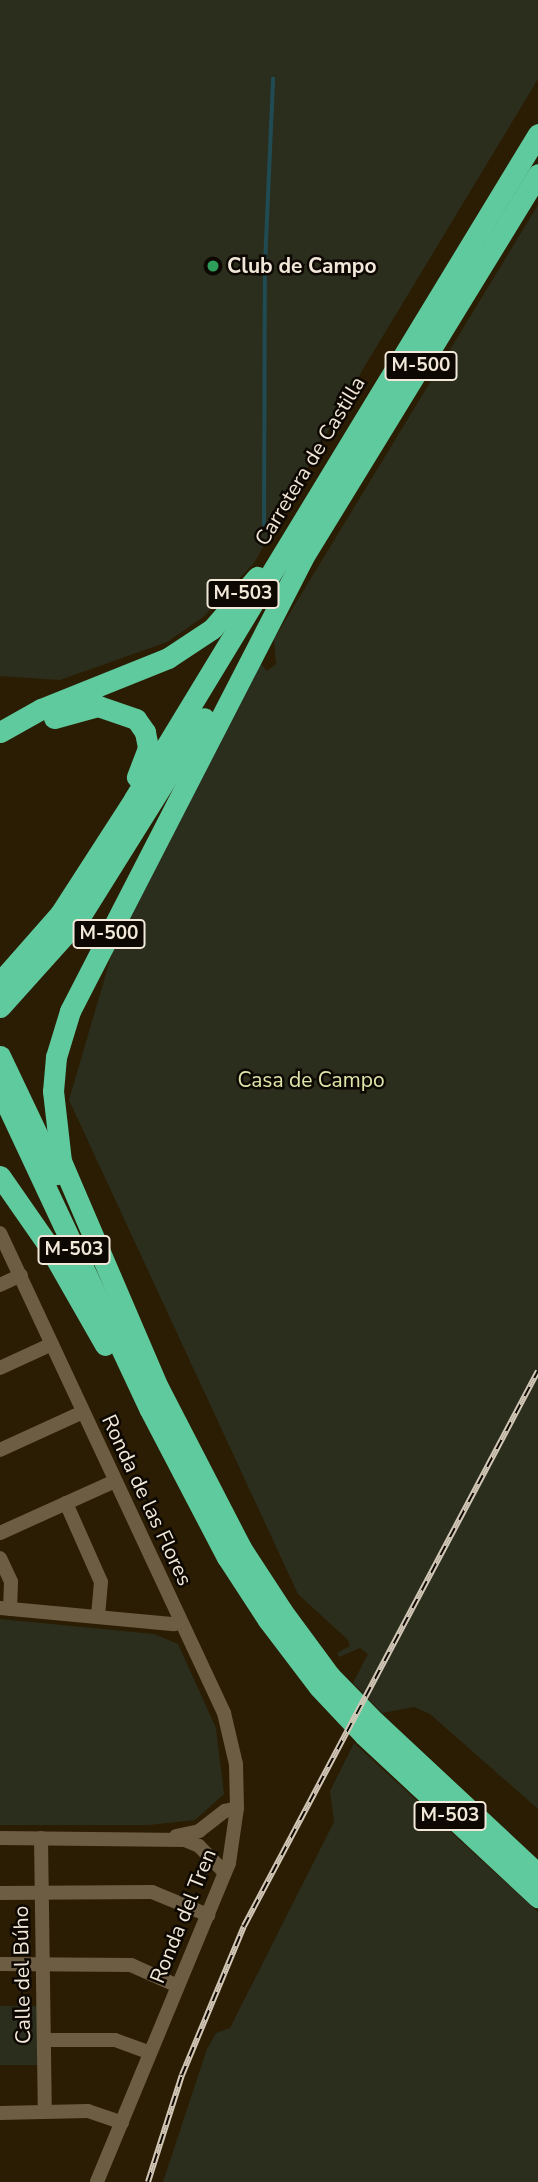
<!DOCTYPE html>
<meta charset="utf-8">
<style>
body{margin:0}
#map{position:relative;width:538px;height:2182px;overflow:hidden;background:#2b1d03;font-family:"Nunito Sans",sans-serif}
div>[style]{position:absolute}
.green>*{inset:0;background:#2b2e1d}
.stream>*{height:3.5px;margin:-1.75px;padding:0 1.75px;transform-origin:1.75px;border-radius:1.75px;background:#214b53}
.minor>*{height:14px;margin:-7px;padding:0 7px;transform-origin:7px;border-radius:7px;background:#6d5d42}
.highway>*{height:21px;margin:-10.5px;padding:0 10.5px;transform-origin:10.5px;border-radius:10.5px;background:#5fca9d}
.rail>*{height:6px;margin-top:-3px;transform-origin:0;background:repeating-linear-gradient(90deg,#0e0802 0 10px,#d2c7b7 0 20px);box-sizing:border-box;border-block:2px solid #d2c7b7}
.dots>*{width:19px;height:19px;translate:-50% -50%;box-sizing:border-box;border:4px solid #0e0802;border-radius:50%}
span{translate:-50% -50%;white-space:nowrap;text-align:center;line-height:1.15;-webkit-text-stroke:5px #0e0802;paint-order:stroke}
.shield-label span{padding:2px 5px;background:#0e0802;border:2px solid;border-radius:5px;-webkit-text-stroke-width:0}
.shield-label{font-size:19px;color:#f2e8d9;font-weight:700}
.poi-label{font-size:21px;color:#f2e8d9;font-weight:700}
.left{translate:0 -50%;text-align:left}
.street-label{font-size:21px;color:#f2e8d9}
.park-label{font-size:21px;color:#dee7ab}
</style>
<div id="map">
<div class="green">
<div style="clip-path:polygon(0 0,538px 0,538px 79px,363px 369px,254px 563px,203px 617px,167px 642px,60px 680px,0 676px)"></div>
<div style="clip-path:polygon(538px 205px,538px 1809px,430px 1714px,414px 1707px,382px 1713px,353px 1683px,368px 1654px,360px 1648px,339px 1657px,337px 1653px,350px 1646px,348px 1640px,298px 1594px,69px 1100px,115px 943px,260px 663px,267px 671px,276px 664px,274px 639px)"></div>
<div style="clip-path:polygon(0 1619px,154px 1634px,178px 1644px,216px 1728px,224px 1794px,195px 1820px,149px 1825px,0 1825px)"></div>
<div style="clip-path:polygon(354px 1743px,538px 1912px,538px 2182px,163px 2182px,207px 2049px,216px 2033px,230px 2028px,334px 1822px,330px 1791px)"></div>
<div style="clip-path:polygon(0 2006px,41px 2006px,41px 2065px,0 2065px)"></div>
</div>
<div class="stream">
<div style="left:264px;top:525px;width:260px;rotate:-89.8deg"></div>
<div style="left:265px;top:265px;width:186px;rotate:-87.5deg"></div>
</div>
<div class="minor">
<div style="left:0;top:1233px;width:530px;rotate:64.98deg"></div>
<div style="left:224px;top:1713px;width:52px;rotate:76.8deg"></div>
<div style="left:236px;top:1764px;width:44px;rotate:88.7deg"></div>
<div style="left:237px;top:1808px;width:56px;rotate:98.3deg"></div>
<div style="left:229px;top:1863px;width:345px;rotate:112.5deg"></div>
<div style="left:0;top:1285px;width:23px;rotate:-25deg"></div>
<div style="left:0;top:1368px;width:57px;rotate:-24.8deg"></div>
<div style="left:0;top:1450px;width:91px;rotate:-24.6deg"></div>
<div style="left:66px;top:1503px;width:86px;rotate:66.1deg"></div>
<div style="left:101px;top:1582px;width:35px;rotate:95deg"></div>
<div style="left:0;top:1533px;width:126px;rotate:-24.3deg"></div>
<div style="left:0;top:1558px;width:26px;rotate:65deg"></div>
<div style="left:11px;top:1582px;width:27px;rotate:92deg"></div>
<div style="left:0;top:1608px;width:175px;rotate:5.3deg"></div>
<div style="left:174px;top:1624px;width:6px;rotate:-31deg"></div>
<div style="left:176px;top:1836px;width:24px;rotate:-12deg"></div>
<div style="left:199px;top:1831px;width:33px;rotate:-38deg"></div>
<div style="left:225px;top:1811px;width:12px;rotate:-14deg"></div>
<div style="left:0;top:1838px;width:185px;rotate:0.6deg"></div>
<div style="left:185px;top:1840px;width:15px;rotate:23deg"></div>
<div style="left:199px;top:1846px;width:37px;rotate:46deg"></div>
<div style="left:41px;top:1838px;width:274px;rotate:89.2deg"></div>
<div style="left:0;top:1893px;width:152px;rotate:-0.4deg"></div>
<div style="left:152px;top:1892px;width:61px;rotate:22.3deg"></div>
<div style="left:0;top:1964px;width:131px;rotate:0.4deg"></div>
<div style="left:131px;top:1965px;width:51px;rotate:24.1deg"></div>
<div style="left:44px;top:2040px;width:71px"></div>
<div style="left:115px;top:2040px;width:37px;rotate:20deg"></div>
<div style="left:0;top:2113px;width:88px;rotate:-1.3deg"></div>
<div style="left:88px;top:2111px;width:36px;rotate:19deg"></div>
</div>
<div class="highway">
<div style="left:303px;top:558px;width:509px;rotate:117.22deg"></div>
<div style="left:70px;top:1011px;width:48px;rotate:106.9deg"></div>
<div style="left:56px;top:1057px;width:34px;rotate:95deg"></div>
<div style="left:53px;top:1091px;width:70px;rotate:83.5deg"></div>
<div style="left:61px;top:1161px;width:246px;rotate:66.8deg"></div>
<div style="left:158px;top:1387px;width:181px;rotate:62.7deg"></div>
<div style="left:241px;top:1548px;width:75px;rotate:56.9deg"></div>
<div style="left:282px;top:1611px;width:81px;rotate:53.6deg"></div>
<div style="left:330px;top:1676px;width:64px;rotate:45.6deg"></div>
<div style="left:375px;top:1722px;width:223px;rotate:43deg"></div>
<div style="left:296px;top:569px;width:463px;rotate:-58.5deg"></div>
<div style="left:54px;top:718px;width:46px;rotate:-15.3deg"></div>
<div style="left:98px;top:706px;width:40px;rotate:18.9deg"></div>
<div style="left:136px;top:719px;width:16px;rotate:55deg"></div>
<div style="left:145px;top:732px;width:16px;rotate:79deg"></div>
<div style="left:148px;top:748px;width:31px;rotate:111deg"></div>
<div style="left:0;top:732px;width:47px;rotate:-29.3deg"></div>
<div style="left:41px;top:709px;width:137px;rotate:-21.9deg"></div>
<div style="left:168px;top:658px;width:53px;rotate:-33.4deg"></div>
<div style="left:212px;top:629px;width:69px;rotate:-49.1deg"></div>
<div style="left:0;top:982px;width:91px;rotate:-48.6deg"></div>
<div style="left:60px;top:914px;width:137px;rotate:-57.2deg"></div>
<div style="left:134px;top:799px;width:778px;rotate:-58.72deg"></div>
<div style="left:0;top:1007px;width:117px;rotate:-48.1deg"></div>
<div style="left:78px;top:920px;width:238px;rotate:-58deg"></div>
<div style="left:0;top:1056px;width:131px;rotate:64.6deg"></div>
<div style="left:0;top:1090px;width:353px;rotate:64.9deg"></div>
<div style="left:150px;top:1410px;width:166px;rotate:62.4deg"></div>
<div style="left:227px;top:1557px;width:75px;rotate:56.9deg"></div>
<div style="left:268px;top:1620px;width:84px;rotate:52.7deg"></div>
<div style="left:319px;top:1687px;width:66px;rotate:46.8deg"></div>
<div style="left:364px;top:1735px;width:238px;rotate:43deg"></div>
<div style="left:0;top:1176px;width:84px;rotate:55.2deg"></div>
<div style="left:48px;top:1245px;width:115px;rotate:60.3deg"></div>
</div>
<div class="rail">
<div style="left:148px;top:2182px;width:112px;rotate:-72.4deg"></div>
<div style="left:182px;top:2075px;width:161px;rotate:-67.4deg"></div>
<div style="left:244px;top:1926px;width:628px;rotate:-62.09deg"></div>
</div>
<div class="dots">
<div style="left:213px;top:266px;background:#2e9e5b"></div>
</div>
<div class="shield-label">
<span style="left:421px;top:366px">M-500</span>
<span style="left:243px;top:594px">M-503</span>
<span style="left:109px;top:934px">M-500</span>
<span style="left:74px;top:1250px">M-503</span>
<span style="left:450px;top:1816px">M-503</span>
</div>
<div class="poi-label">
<span class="left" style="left:227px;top:266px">Club de Campo</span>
</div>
<div class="street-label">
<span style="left:310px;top:461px;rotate:-59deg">Carretera de Castilla</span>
<span style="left:147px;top:1500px;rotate:65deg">Ronda de las Flores</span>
<span style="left:183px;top:1916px;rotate:-68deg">Ronda del Tren</span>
<span style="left:22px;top:1975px;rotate:-91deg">Calle del Búho</span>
</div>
<div class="park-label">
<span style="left:311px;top:1080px">Casa de Campo</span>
</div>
</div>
